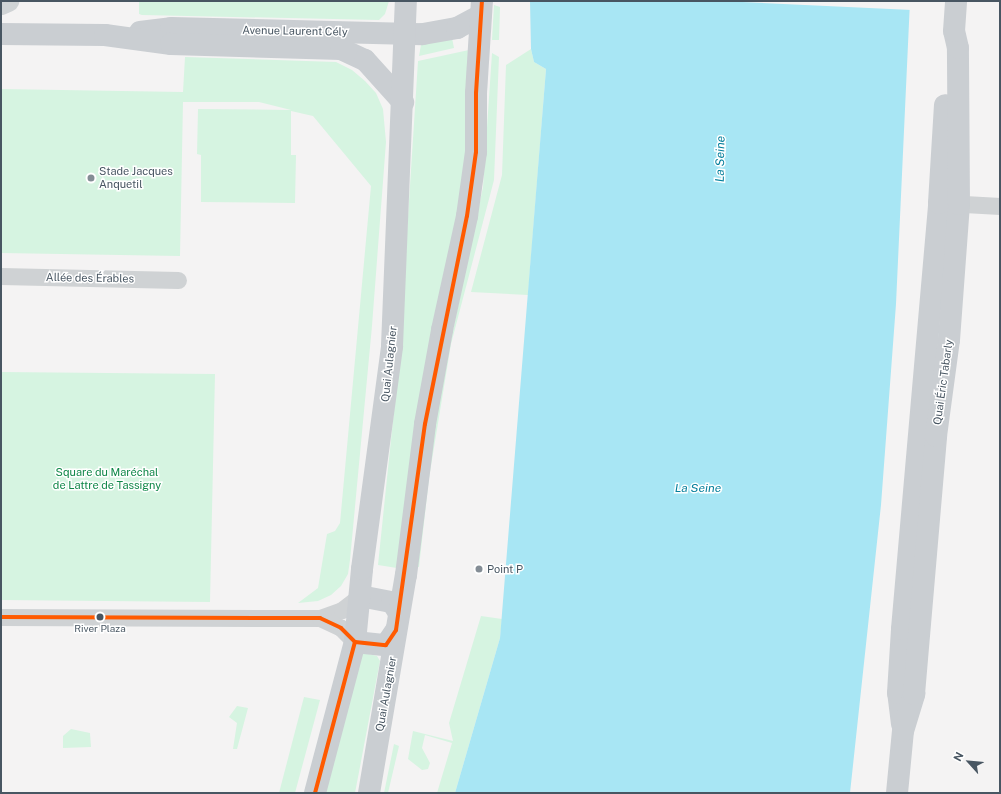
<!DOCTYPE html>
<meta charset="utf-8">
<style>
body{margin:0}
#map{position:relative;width:1001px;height:794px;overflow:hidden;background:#f4f3f3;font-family:"Public Sans",sans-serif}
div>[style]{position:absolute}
.green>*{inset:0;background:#d6f4e1}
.water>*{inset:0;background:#a8e6f4}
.pier>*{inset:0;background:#f4f3f3}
.street>*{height:17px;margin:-8.5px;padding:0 8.5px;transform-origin:8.5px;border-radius:8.5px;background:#cfd2d4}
.secondary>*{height:22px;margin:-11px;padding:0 11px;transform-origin:11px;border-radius:11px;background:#cfd3d5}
.primary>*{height:22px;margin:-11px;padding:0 11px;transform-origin:11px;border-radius:11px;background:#caced2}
.bus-1>*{height:4px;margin:-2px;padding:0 2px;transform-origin:2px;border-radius:2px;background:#ff5a00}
.dots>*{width:11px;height:11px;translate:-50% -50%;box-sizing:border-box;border:2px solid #fff;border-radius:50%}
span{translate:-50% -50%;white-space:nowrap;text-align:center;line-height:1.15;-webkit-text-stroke:3px #fff;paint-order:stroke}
.bus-label{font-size:10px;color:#485662}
.street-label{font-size:11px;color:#485662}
.poi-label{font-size:11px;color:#485662}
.left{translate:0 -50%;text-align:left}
.park-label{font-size:11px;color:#0f8748}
.water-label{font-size:12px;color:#037e9b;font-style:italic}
.frame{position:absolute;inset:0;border:2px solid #485662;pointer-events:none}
.north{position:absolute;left:949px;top:742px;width:40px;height:40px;-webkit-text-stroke:3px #fff;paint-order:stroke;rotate:297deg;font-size:11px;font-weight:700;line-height:16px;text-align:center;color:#485662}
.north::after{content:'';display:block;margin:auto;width:14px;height:18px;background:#485662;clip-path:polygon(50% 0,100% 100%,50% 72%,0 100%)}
</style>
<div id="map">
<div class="green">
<div style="clip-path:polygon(139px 1px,389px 1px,385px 14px,379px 20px,142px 15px,139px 14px)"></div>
<div style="clip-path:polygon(494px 5px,500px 7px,499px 40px,492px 40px)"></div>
<div style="clip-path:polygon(452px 38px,454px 48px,419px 56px,421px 45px)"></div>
<div style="clip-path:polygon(531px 49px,534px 62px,546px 69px,528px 295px,471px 292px,502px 175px,506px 65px)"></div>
<div style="clip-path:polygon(469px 50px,468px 127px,463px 185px,397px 568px,378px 565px,398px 372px,418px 61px)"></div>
<div style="clip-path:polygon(492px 53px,499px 57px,494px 180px,451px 344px,429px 478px,419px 567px,415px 567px,435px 416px,483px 187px)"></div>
<div style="clip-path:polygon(185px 57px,336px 62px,352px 70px,365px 81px,376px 93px,383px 109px,386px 142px,372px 326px,350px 560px,348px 574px,341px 586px,331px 595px,318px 601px,298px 603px,318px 588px,327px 534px,335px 531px,340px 523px,371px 186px,313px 116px,291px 111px,291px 155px,296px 155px,295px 203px,201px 202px,201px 155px,197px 154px,198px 109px,291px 110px,259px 102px,183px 102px,180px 256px,1px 253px,1px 89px,183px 92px)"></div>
<div style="clip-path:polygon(1px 372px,215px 374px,210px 602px,1px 600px)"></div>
<div style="clip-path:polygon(481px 616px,502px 619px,500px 638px,455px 793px,437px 793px,452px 743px,425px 735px,422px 748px,430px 763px,428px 769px,422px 770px,408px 759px,413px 731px,453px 741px,449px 723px)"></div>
<div style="clip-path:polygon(364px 653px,377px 656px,380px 661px,355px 793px,324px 793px,361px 655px)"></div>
<div style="clip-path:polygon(304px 697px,320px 700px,295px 793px,279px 793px)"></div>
<div style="clip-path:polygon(237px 706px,248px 708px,237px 749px,233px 749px,237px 723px,229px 717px)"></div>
<div style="clip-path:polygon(71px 729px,90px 733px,91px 747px,63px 748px,63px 736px)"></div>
<div style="clip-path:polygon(394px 744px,399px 746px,388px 793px,384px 793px)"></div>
</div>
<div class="water">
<div style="clip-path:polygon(530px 1px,910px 1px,896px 304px,881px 505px,850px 793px,455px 793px,500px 638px,546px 69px,534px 62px,531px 49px)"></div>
</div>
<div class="pier">
<div style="clip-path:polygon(721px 1px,912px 1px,912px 10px)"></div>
</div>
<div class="street">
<div style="left:946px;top:203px;width:54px;rotate:3.2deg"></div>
<div style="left:1px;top:276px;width:177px;rotate:1.3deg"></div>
<div style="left:1px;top:617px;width:319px;rotate:0.2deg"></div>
<div style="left:320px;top:618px;width:23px;rotate:-20deg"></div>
<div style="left:342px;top:610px;width:23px;rotate:-38deg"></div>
<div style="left:320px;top:618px;width:23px;rotate:25deg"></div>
<div style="left:341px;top:628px;width:20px;rotate:45deg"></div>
</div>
<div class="secondary">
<div style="left:1px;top:4px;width:8px;rotate:-23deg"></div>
</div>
<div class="primary">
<div style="left:140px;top:32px;width:31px;rotate:-7deg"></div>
<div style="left:171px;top:28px;width:252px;rotate:1.4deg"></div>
<div style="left:423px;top:34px;width:35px;rotate:-10deg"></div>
<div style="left:457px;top:28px;width:27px;rotate:-28deg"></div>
<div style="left:1px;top:34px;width:104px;rotate:0.6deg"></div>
<div style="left:105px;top:35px;width:67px;rotate:7.8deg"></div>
<div style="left:171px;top:44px;width:170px;rotate:1.7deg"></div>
<div style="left:341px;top:49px;width:26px;rotate:25deg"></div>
<div style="left:365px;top:60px;width:57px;rotate:47.9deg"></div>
<div style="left:360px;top:596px;width:33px;rotate:11deg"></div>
<div style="left:392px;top:602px;width:13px;rotate:58deg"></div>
<div style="left:355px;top:642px;width:31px;rotate:6deg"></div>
<div style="left:386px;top:645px;width:18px;rotate:-56deg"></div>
<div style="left:902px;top:724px;width:31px;rotate:-97deg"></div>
<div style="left:898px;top:693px;width:64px;rotate:-86.4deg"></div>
<div style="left:902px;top:629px;width:428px;rotate:-85deg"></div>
<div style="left:939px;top:203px;width:98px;rotate:-86.5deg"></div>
<div style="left:315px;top:793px;width:156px;rotate:-75.2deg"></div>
<div style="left:355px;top:642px;width:73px;rotate:-84.5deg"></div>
<div style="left:362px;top:569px;width:225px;rotate:-82.3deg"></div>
<div style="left:392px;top:346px;width:345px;rotate:-87.7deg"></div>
<div style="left:369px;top:793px;width:221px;rotate:-80.4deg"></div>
<div style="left:406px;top:575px;width:152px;rotate:-82.8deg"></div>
<div style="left:425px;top:424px;width:96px;rotate:-79.7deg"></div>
<div style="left:442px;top:330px;width:117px;rotate:-77.6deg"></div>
<div style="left:467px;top:216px;width:65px;rotate:-82deg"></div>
<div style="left:476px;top:152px;width:59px;rotate:-90deg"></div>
<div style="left:476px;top:93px;width:92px;rotate:-86.3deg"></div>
<div style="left:897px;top:793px;width:62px;rotate:-84.5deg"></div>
<div style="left:903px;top:731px;width:39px;rotate:-73deg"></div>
<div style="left:914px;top:694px;width:259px;rotate:-85.1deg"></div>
<div style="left:936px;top:436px;width:97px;rotate:-82.3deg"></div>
<div style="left:949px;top:340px;width:136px;rotate:-85.8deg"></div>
<div style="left:959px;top:204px;width:156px;rotate:-90.4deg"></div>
<div style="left:958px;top:48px;width:17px;rotate:-103deg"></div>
<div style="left:954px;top:31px;width:30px;rotate:-86deg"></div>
</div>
<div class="bus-1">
<div style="left:1px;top:617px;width:319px;rotate:0.2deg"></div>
<div style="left:320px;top:618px;width:23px;rotate:25deg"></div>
<div style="left:341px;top:628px;width:20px;rotate:45deg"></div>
<div style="left:355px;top:642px;width:31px;rotate:6deg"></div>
<div style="left:386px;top:645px;width:18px;rotate:-56deg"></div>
<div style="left:396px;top:630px;width:208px;rotate:-82deg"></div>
<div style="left:425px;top:424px;width:212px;rotate:-78.6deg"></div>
<div style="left:467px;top:216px;width:65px;rotate:-82deg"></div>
<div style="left:476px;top:152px;width:59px;rotate:-90deg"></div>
<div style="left:476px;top:93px;width:92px;rotate:-86.3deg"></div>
<div style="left:315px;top:793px;width:156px;rotate:-75.2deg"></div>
</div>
<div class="dots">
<div style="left:91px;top:178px;background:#848d95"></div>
<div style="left:479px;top:569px;background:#848d95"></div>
<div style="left:100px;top:617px;background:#485662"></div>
</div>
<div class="bus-label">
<span style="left:100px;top:629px">River Plaza</span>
</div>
<div class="street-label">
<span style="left:295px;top:31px;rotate:1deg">Avenue Laurent Cély</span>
<span style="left:90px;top:278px;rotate:1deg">Allée des Érables</span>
<span style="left:389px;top:364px;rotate:-84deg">Quai Aulagnier</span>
<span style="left:943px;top:382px;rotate:-82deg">Quai Éric Tabarly</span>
<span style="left:386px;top:694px;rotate:-80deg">Quai Aulagnier</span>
</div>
<div class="poi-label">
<span class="left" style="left:99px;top:178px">Stade Jacques<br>Anquetil</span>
<span class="left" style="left:487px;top:569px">Point P</span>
</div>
<div class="park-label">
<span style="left:107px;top:479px">Square du Maréchal<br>de Lattre de Tassigny</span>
</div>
<div class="water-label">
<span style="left:721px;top:159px;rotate:-89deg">La Seine</span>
<span style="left:698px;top:489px">La Seine</span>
</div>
<div class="frame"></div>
<div class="north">N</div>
</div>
